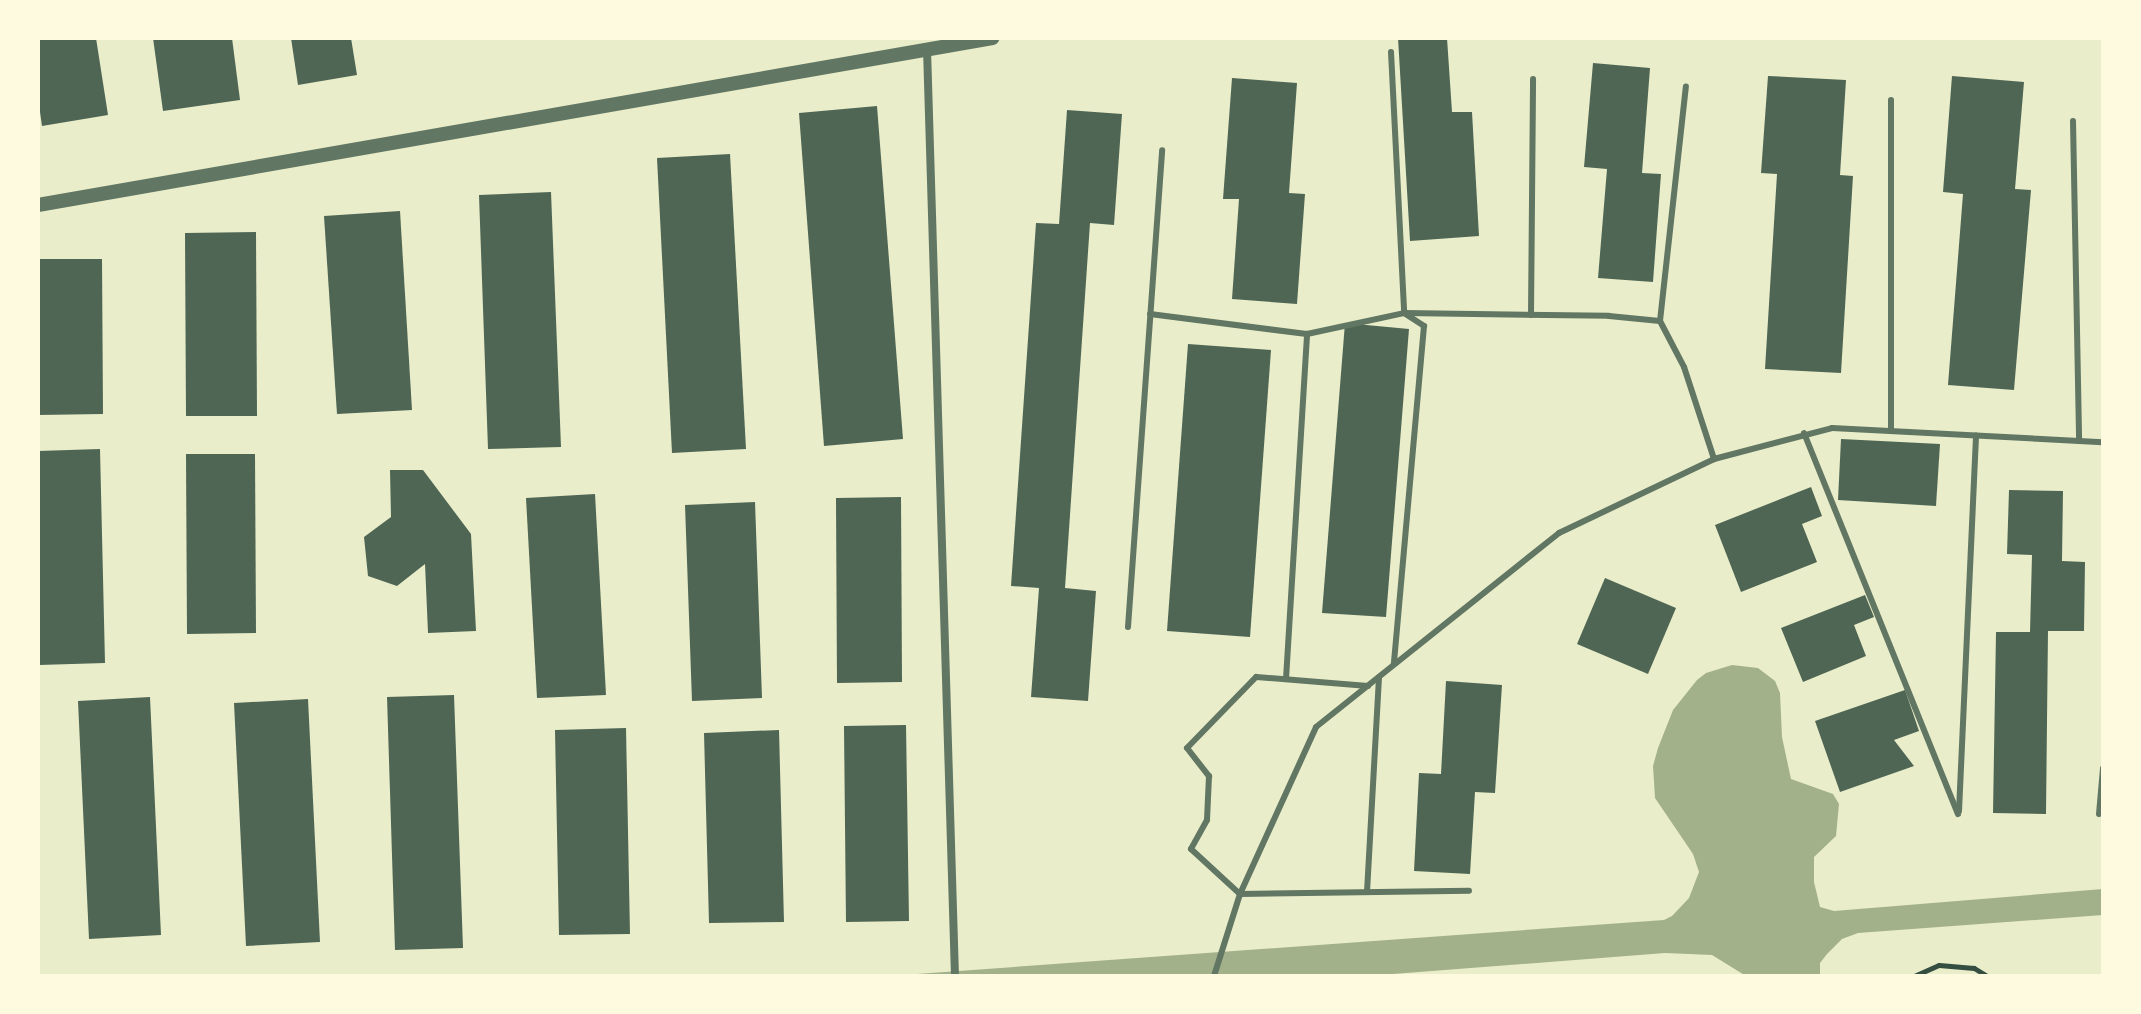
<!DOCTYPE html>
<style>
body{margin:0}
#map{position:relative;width:2141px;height:1014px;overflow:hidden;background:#e9edc9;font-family:"Noto Sans",sans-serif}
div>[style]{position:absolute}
.water>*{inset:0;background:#a3b18a}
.building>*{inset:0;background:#4f6655}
.path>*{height:5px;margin:-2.5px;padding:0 2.5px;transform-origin:2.5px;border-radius:2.5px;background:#344e41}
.service>*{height:6px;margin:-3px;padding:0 3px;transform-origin:3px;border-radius:3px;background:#617663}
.minor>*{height:8px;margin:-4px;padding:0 4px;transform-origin:4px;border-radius:4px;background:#617663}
.tertiary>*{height:14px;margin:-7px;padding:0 7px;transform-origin:7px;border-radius:7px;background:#617663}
span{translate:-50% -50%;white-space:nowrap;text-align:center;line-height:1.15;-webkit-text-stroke:7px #fefae0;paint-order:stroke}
.frame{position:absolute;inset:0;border:40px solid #fefae0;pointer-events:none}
</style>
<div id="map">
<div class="water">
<div style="clip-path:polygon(1732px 665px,1758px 668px,1775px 681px,1780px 693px,1782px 737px,1791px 779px,1833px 794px,1839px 804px,1836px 836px,1814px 857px,1814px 882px,1820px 907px,1834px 911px,2103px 889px,2103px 915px,1858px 933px,1842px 939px,1827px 954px,1820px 963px,1820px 976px,1746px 976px,1712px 955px,1665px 953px,1367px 976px,889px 976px,1664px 920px,1672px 916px,1689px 898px,1699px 872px,1693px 854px,1655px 798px,1653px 766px,1658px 748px,1673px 710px,1697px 680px,1706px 673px)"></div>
</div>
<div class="building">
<div style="clip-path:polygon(38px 38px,96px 38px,108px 115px,42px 126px,38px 98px)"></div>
<div style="clip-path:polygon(153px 38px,232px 38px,240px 100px,163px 111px)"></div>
<div style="clip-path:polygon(291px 38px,351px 38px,357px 75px,298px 85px)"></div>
<div style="clip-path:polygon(1398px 38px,1447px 38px,1452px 112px,1472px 112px,1479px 236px,1410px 241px)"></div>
<div style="clip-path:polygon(1593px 63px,1650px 68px,1642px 173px,1661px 174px,1653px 282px,1598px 278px,1607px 169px,1584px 167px)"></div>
<div style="clip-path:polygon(1768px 76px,1846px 80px,1840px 175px,1853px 176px,1841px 373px,1765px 369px,1777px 174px,1761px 173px)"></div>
<div style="clip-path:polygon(1952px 76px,2024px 82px,2015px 189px,2031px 190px,2014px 390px,1948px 385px,1963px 194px,1943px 192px)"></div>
<div style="clip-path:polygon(1232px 78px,1297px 83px,1289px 193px,1305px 194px,1297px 304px,1232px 299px,1239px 199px,1223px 199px)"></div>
<div style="clip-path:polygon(877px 106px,903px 439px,824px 446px,799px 113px)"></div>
<div style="clip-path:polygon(1067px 110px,1122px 114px,1114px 225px,1090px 223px,1065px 588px,1096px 591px,1088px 701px,1031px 697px,1039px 588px,1011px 586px,1036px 223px,1059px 224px)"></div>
<div style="clip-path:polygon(730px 154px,746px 449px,672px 453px,657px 158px)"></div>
<div style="clip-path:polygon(551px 192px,561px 447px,488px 449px,479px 195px)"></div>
<div style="clip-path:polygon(400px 211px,412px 410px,337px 414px,324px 216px)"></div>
<div style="clip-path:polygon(256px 232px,257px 416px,186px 416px,185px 233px)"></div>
<div style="clip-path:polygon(38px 259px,102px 259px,103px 414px,38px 415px)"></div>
<div style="clip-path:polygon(1345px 323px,1409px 329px,1386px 617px,1322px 613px)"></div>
<div style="clip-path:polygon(1188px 344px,1271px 350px,1250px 637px,1167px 631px)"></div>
<div style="clip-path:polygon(1841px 439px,1940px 444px,1936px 506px,1838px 500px)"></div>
<div style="clip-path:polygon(100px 449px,105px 663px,39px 665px,38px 451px)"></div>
<div style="clip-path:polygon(186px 454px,255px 454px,256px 633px,187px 634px)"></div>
<div style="clip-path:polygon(390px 470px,423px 470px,471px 534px,476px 631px,428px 633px,425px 564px,397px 586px,368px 576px,364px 537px,391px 517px)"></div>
<div style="clip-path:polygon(1811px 487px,1822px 516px,1802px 524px,1817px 562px,1741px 592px,1715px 525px)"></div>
<div style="clip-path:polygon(2009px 490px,2063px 491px,2062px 561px,2085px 562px,2084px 631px,2048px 631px,2046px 814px,1993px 813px,1996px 632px,2030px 632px,2032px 555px,2007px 554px)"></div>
<div style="clip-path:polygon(595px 494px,606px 695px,537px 698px,526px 498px)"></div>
<div style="clip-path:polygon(901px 497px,902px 682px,837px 683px,836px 498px)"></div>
<div style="clip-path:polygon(755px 502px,762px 698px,692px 701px,685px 505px)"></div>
<div style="clip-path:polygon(1605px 578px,1676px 608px,1648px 674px,1577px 644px)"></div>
<div style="clip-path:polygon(1865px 595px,1874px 617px,1854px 625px,1866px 656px,1803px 682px,1781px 628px)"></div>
<div style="clip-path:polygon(1446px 681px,1502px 685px,1495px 793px,1475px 792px,1470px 874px,1414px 871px,1419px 773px,1441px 774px)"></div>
<div style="clip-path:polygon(1905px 690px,1919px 731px,1894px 740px,1914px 766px,1840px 792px,1815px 721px)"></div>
<div style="clip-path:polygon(454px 695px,463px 948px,395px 950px,387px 697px)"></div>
<div style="clip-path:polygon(150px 697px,161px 935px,89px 939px,78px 701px)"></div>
<div style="clip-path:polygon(308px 699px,320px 942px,246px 946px,234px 703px)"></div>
<div style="clip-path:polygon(906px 725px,909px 921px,846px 922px,844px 726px)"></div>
<div style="clip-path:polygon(626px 728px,630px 934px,559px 935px,555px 730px)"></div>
<div style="clip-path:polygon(779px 730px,784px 922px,709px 923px,704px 733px)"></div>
</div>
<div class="path">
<div style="left:1914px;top:976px;width:27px;rotate:-24deg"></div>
<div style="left:1939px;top:965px;width:35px;rotate:5deg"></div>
<div style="left:1974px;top:968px;width:15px;rotate:32deg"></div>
</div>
<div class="service">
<div style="left:1391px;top:52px;width:261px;rotate:87.1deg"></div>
<div style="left:1404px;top:313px;width:24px;rotate:33deg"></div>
<div style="left:1424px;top:326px;width:339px;rotate:95.1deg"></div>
<div style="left:1891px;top:100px;width:331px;rotate:90deg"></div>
<div style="left:2073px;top:121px;width:320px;rotate:88.9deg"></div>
<div style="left:1150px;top:314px;width:158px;rotate:7.3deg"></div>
<div style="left:1307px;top:334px;width:99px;rotate:-12.2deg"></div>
<div style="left:1404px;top:313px;width:205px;rotate:0.8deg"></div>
<div style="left:1609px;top:316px;width:51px;rotate:5.6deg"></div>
<div style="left:1660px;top:321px;width:52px;rotate:62.4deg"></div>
<div style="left:1684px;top:367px;width:97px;rotate:71.9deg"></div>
<div style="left:1531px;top:315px;width:236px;rotate:-89.5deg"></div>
<div style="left:1660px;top:321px;width:236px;rotate:-83.7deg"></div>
<div style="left:1804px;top:433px;width:411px;rotate:68deg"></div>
<div style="left:1128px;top:627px;width:478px;rotate:-85.9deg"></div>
<div style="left:1286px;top:679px;width:346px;rotate:-86.5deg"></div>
<div style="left:1368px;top:686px;width:112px;rotate:-175.4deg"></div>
<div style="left:1256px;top:677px;width:99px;rotate:134.2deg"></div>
<div style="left:1187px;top:748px;width:36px;rotate:52deg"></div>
<div style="left:1209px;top:776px;width:44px;rotate:92.6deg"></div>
<div style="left:1207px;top:820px;width:33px;rotate:119deg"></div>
<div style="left:1191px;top:849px;width:67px;rotate:42.6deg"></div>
<div style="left:1240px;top:894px;width:229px;rotate:-0.8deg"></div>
<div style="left:1959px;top:811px;width:376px;rotate:-87.4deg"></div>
<div style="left:2099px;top:814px;width:46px;rotate:-85deg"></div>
<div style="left:1367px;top:892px;width:215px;rotate:-86.8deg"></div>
<div style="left:1214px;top:976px;width:86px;rotate:-72.4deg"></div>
<div style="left:1240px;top:894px;width:183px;rotate:-65.5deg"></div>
<div style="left:1316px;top:727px;width:311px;rotate:-38.6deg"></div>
<div style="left:1559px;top:533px;width:172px;rotate:-25.5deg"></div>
<div style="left:1714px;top:459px;width:122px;rotate:-14.7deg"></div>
<div style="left:1832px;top:428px;width:271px;rotate:3deg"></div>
</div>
<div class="minor">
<div style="left:927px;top:49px;width:927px;rotate:88.27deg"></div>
</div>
<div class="tertiary">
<div style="left:38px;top:205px;width:969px;rotate:-9.92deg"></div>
</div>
<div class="frame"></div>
</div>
